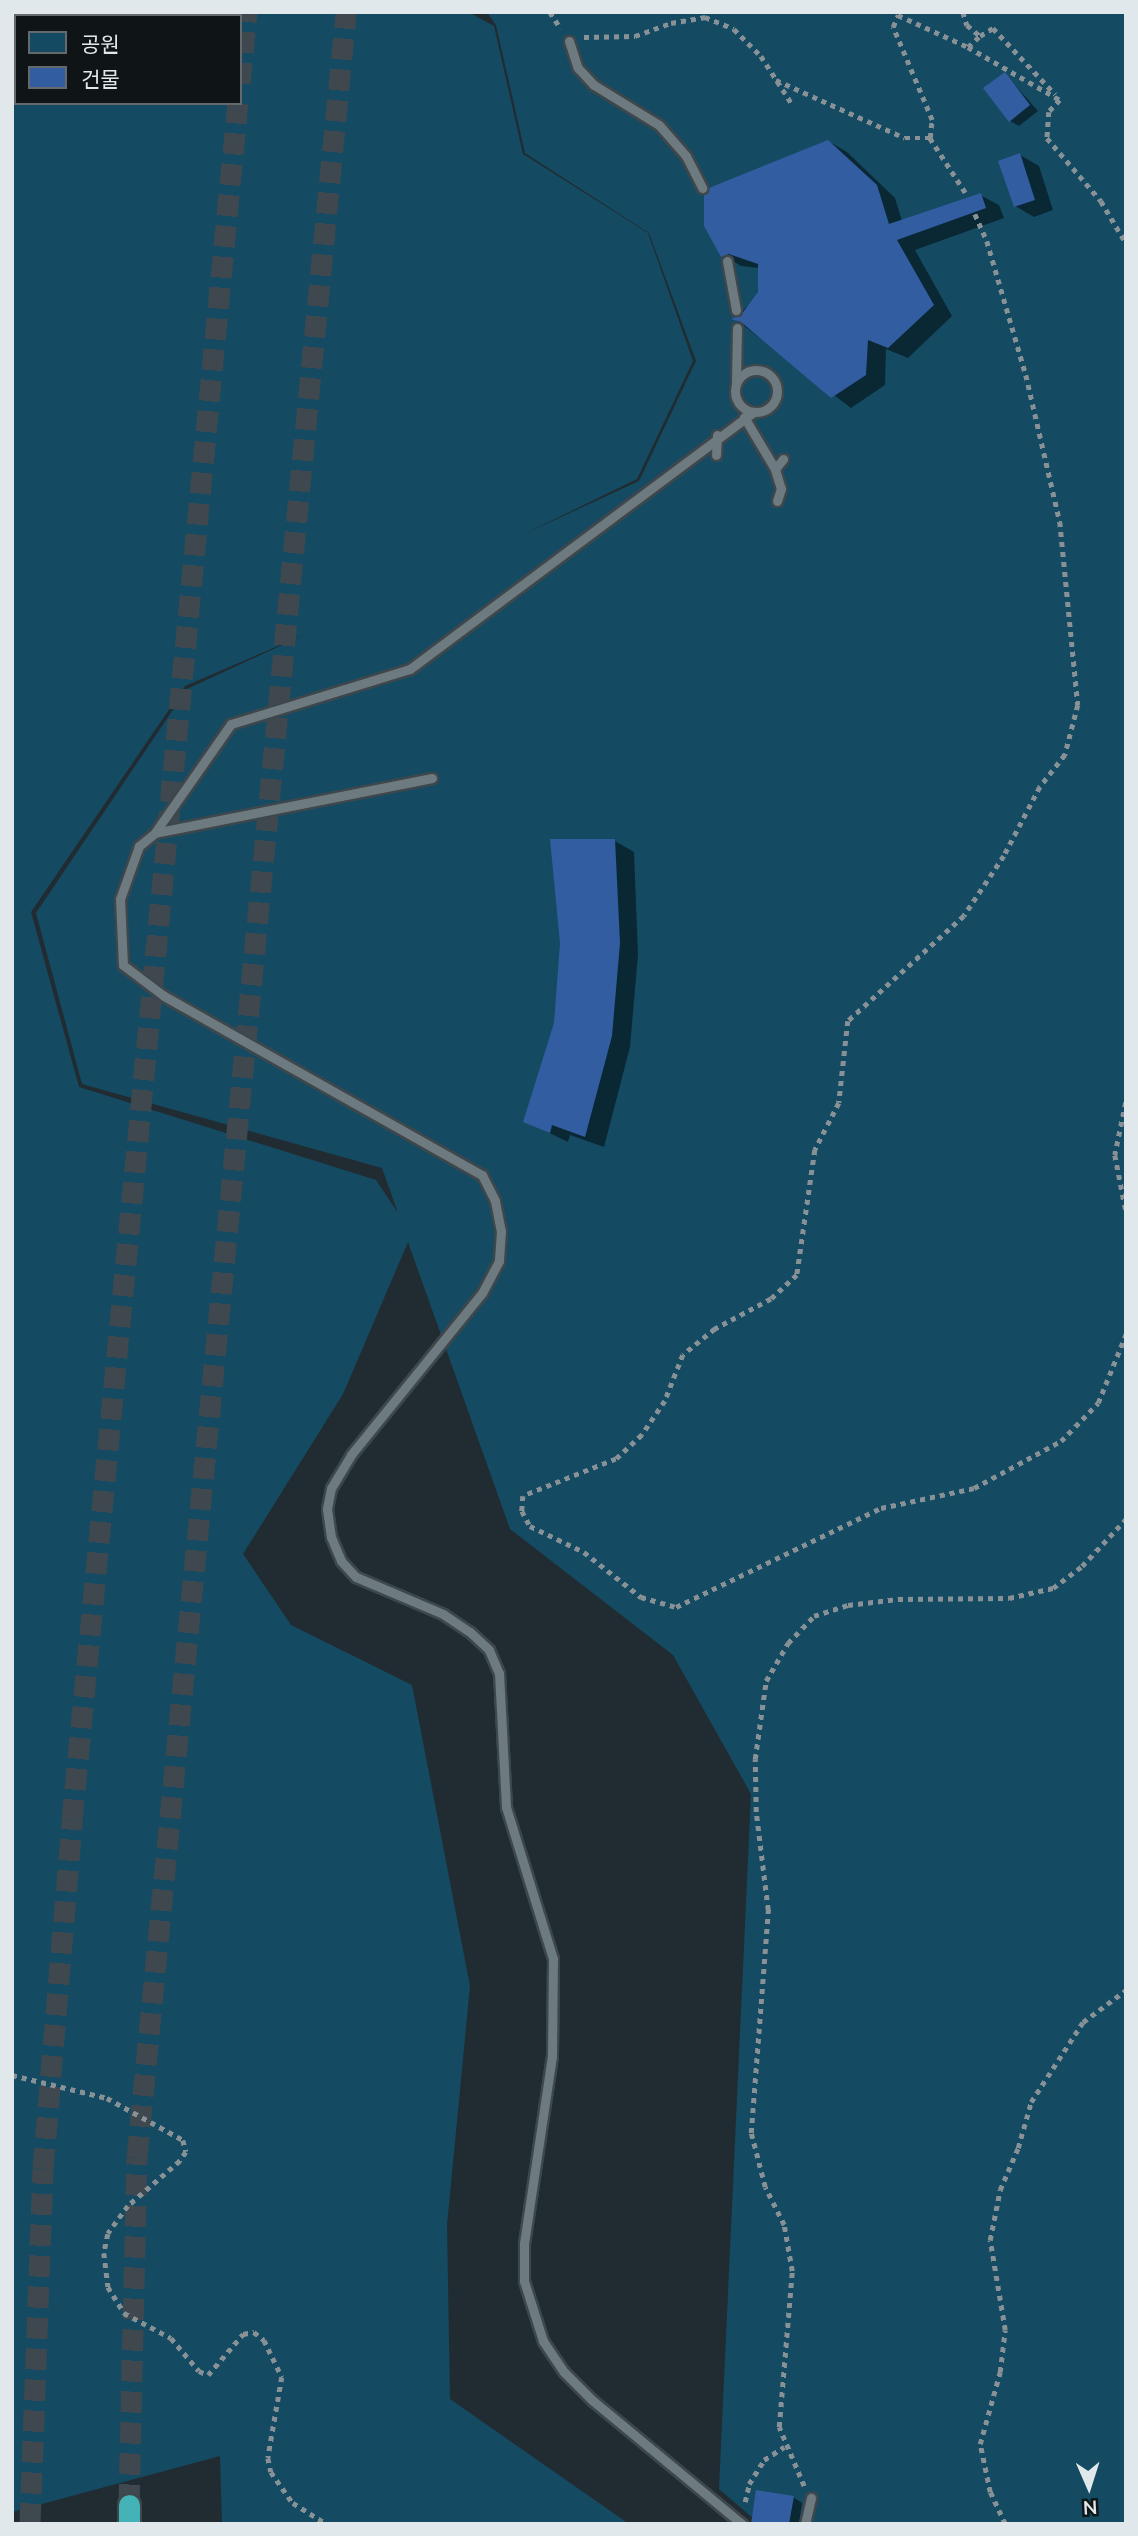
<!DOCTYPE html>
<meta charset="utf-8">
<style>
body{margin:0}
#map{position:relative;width:1138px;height:2536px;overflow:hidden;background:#212c32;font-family:Mulish,"Noto Sans KR",sans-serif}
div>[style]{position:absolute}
.green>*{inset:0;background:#144b62}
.shadow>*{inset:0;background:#0007}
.building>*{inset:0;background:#325ea1}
.motorway-tunnel>*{height:21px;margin-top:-10.5px;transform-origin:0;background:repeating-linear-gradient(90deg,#3e484e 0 21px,transparent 0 31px)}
.path>*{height:4.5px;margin-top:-2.25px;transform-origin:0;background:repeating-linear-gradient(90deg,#889196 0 5px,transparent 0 10px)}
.roads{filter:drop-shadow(2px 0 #3e474c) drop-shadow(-2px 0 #3e474c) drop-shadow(0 2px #3e474c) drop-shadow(0 -2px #3e474c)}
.service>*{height:9px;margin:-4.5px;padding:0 4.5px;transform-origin:4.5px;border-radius:4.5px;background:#6d7a80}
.service>.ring{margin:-4.5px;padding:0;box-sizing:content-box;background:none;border:9px solid #6d7a80;border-radius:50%}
.motorway>*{height:21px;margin:-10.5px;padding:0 10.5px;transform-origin:10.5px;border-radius:10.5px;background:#43b3b8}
span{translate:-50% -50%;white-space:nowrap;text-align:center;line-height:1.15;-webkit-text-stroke:5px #0f1416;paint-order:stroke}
.frame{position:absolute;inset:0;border:14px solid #e1e8ec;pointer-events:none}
.legend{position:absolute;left:14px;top:14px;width:228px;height:91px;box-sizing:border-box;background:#0f1416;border:2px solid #63696c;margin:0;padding:9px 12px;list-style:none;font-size:21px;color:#e1e8ec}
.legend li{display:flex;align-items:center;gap:14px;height:35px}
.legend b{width:35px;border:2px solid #63696c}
.north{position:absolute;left:1054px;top:2452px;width:70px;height:70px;-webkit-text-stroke:5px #0f1416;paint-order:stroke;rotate:177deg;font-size:19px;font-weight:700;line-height:28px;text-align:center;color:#e1e8ec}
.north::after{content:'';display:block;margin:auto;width:24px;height:32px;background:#e1e8ec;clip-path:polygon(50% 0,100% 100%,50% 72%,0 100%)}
</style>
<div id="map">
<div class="green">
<div style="clip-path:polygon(evenodd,12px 12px,468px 12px,494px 26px,523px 154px,648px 233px,693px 361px,637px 479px,522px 535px,639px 481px,696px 361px,649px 233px,525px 153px,496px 25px,487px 12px,1126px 12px,1126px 2524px,760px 2524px,719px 2489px,751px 1794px,673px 1655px,510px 1529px,408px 1242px,343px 1394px,243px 1554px,291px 1625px,412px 1685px,470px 1986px,447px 2225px,450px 2399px,629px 2524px,222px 2524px,220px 2456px,12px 2512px,12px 12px,16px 16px,240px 16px,240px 103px,16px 103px,16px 16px,12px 12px,306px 634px,187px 689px,36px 913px,82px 1084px,382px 1168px,398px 1213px,376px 1180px,79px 1087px,31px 912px,185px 686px,306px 634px)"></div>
</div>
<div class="shadow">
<div style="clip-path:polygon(1005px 74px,1038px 111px,1019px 126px,1010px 121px)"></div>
<div style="clip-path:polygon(828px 141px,847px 152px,895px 198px,902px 221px,980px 195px,999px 205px,1004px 218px,915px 250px,952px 316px,908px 358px,886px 349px,885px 385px,851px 408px,735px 319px,760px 293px,759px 268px,741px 266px,723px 255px)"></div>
<div style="clip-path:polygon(1020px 155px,1039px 166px,1053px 210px,1034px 217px,1015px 206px)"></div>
<div style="clip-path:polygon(615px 841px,634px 852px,638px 955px,630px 1047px,604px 1147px,570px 1135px,568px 1142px,525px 1121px)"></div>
<div style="clip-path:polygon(793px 2497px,802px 2503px,799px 2524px,752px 2524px)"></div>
</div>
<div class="building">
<div style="clip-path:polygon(1005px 72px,1030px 105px,1009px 122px,983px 88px)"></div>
<div style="clip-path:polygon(828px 140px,877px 185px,889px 224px,981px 193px,986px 208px,897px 240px,934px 305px,888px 348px,868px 340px,866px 375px,831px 398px,741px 322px,731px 319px,741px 315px,758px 292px,758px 264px,729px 254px,721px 257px,704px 226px,704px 195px,709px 188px)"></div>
<div style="clip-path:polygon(1020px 153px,1035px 200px,1014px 207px,998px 161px)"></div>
<div style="clip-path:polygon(550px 839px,615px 839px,620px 943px,612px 1036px,585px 1137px,552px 1125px,550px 1133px,523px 1122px,554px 1023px,560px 943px)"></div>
<div style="clip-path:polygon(756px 2490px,794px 2496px,789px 2524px,751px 2524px)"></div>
</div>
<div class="motorway-tunnel">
<div style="left:240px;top:83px;width:71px;rotate:-84.4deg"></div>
<div style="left:129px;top:2505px;width:348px;rotate:-88.7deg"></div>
<div style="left:137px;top:2157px;width:2155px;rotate:-84.43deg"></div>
<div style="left:30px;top:2524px;width:355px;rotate:-87.9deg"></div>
<div style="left:43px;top:2169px;width:350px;rotate:-85.2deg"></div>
<div style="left:72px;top:1820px;width:1725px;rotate:-84.48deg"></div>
</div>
<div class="path">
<div style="left:550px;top:12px;width:20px;rotate:57deg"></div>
<div style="left:963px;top:12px;width:14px;rotate:73deg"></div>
<div style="left:967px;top:25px;width:17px;rotate:40deg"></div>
<div style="left:980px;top:36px;width:15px;rotate:-32deg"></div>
<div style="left:993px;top:28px;width:91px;rotate:46.8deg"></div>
<div style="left:584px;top:37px;width:51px;rotate:-1.1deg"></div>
<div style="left:635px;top:36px;width:38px;rotate:-20deg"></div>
<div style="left:671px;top:23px;width:35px;rotate:-10deg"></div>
<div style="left:705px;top:17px;width:31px;rotate:22deg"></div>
<div style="left:734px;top:29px;width:38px;rotate:45deg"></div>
<div style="left:761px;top:56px;width:57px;rotate:57.1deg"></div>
<div style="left:968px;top:47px;width:16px;rotate:-43deg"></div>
<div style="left:776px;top:80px;width:141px;rotate:24.2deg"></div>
<div style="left:905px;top:138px;width:25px"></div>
<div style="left:930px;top:138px;width:18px;rotate:-84deg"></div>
<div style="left:932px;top:120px;width:101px;rotate:-112.8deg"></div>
<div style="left:893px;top:27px;width:13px;rotate:-67deg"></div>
<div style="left:898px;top:15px;width:77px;rotate:24.6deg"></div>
<div style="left:968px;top:47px;width:106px;rotate:29.9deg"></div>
<div style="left:1060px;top:100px;width:16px;rotate:133deg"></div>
<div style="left:1049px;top:112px;width:26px;rotate:94deg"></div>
<div style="left:1047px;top:138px;width:83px;rotate:49.4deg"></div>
<div style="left:1101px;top:201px;width:49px;rotate:59.2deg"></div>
<div style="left:930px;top:138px;width:68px;rotate:57deg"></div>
<div style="left:975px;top:214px;width:30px;rotate:66deg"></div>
<div style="left:987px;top:241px;width:140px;rotate:73.8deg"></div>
<div style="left:1026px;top:375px;width:151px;rotate:77deg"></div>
<div style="left:1060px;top:522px;width:184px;rotate:84.4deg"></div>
<div style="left:1078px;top:705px;width:52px;rotate:104.6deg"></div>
<div style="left:1065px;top:755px;width:41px;rotate:128deg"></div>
<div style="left:1040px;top:787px;width:78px;rotate:117.6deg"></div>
<div style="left:1004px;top:856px;width:72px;rotate:123.7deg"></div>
<div style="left:964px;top:916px;width:156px;rotate:137.8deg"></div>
<div style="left:848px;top:1021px;width:82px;rotate:96.3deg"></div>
<div style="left:839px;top:1103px;width:53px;rotate:117.1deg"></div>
<div style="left:815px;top:1150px;width:126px;rotate:98.2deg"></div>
<div style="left:797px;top:1275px;width:35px;rotate:137deg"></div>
<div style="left:771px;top:1299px;width:64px;rotate:151.8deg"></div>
<div style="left:715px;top:1329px;width:41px;rotate:140.9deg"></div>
<div style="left:683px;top:1355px;width:49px;rotate:111.4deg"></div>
<div style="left:665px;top:1401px;width:41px;rotate:124.1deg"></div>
<div style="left:642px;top:1435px;width:35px;rotate:137deg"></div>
<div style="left:616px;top:1459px;width:100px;rotate:158.3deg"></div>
<div style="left:523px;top:1496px;width:15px;rotate:94deg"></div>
<div style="left:522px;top:1511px;width:17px;rotate:62deg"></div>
<div style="left:530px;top:1526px;width:60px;rotate:25.7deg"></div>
<div style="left:584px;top:1552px;width:73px;rotate:38.3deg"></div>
<div style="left:641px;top:1597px;width:36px;rotate:16deg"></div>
<div style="left:676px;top:1607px;width:228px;rotate:-25.8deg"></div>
<div style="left:881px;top:1508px;width:95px;rotate:-12.1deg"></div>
<div style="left:974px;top:1488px;width:99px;rotate:-28.4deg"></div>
<div style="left:1061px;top:1441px;width:53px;rotate:-45.8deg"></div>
<div style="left:1098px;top:1403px;width:74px;rotate:-67.9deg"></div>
<div style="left:1126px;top:1102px;width:54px;rotate:101.7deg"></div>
<div style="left:1115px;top:1155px;width:57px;rotate:78.9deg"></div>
<div style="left:12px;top:2075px;width:98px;rotate:13.6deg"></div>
<div style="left:107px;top:2098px;width:87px;rotate:28.9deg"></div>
<div style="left:183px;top:2140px;width:12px;rotate:76deg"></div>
<div style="left:186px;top:2152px;width:11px;rotate:124deg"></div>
<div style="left:180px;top:2161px;width:69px;rotate:139.1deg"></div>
<div style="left:128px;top:2206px;width:34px;rotate:126deg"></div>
<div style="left:108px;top:2234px;width:19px;rotate:102deg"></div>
<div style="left:104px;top:2253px;width:34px;rotate:83deg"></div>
<div style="left:108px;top:2287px;width:31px;rotate:58deg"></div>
<div style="left:124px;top:2313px;width:53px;rotate:28deg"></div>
<div style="left:171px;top:2338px;width:43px;rotate:49.7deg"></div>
<div style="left:199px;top:2371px;width:10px;rotate:24deg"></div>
<div style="left:208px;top:2375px;width:54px;rotate:-49.5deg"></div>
<div style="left:243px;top:2334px;width:11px;rotate:-10deg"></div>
<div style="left:254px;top:2332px;width:13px;rotate:39deg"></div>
<div style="left:264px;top:2340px;width:41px;rotate:64.1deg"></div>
<div style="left:282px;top:2377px;width:82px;rotate:99.8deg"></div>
<div style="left:268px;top:2458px;width:14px;rotate:78deg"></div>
<div style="left:271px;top:2472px;width:38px;rotate:55deg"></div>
<div style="left:293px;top:2503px;width:40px;rotate:32deg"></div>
<div style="left:804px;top:2486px;width:64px;rotate:-113deg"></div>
<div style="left:779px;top:2427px;width:157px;rotate:-85.2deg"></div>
<div style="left:792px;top:2271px;width:47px;rotate:-99.9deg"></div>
<div style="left:784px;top:2225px;width:42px;rotate:-116.6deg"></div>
<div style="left:765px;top:2187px;width:56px;rotate:-104.5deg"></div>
<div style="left:751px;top:2133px;width:224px;rotate:-85.6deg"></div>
<div style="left:768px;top:1910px;width:99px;rotate:-97deg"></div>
<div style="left:756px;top:1812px;width:53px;rotate:-91.1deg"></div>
<div style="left:755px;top:1759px;width:79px;rotate:-82deg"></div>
<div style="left:766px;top:1681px;width:44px;rotate:-59.9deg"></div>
<div style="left:788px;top:1643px;width:37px;rotate:-46deg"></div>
<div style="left:814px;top:1616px;width:36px;rotate:-18deg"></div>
<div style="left:848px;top:1605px;width:50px;rotate:-6.8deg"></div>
<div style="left:898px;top:1599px;width:111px;rotate:-0.5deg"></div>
<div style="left:1009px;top:1598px;width:45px;rotate:-12.8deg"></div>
<div style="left:1053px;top:1588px;width:36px;rotate:-37deg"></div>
<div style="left:1082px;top:1566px;width:64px;rotate:-46.9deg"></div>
<div style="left:745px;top:2502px;width:18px;rotate:-77deg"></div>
<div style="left:749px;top:2484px;width:28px;rotate:-58deg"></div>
<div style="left:764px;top:2460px;width:24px;rotate:-33deg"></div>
<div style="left:1005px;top:2524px;width:35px;rotate:-115deg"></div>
<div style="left:990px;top:2492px;width:49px;rotate:-101.8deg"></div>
<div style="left:980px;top:2444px;width:75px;rotate:-74.5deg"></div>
<div style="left:1000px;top:2372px;width:42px;rotate:-83.2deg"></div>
<div style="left:1005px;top:2330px;width:91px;rotate:-99.5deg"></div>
<div style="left:990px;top:2240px;width:51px;rotate:-78.7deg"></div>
<div style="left:1000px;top:2190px;width:46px;rotate:-66.8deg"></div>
<div style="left:1018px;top:2148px;width:48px;rotate:-74.2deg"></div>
<div style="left:1031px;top:2102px;width:95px;rotate:-57deg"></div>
<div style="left:1083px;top:2022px;width:54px;rotate:-36.7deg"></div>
</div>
<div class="roads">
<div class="service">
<div style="left:569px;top:41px;width:28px;rotate:72deg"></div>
<div style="left:578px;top:68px;width:23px;rotate:47deg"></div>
<div style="left:594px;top:85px;width:76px;rotate:31.6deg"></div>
<div style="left:659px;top:125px;width:41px;rotate:48.9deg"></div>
<div style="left:686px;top:156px;width:36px;rotate:63deg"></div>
<div style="left:727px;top:261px;width:50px;rotate:79.6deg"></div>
<div class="ring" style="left:735px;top:370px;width:33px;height:33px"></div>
<div style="left:736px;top:381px;width:53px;rotate:-88.9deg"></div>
<div style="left:744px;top:417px;width:61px;rotate:59.2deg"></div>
<div style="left:716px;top:455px;width:20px;rotate:-87deg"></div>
<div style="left:777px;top:501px;width:13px;rotate:-72deg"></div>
<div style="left:781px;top:489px;width:21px;rotate:-107deg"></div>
<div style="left:775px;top:469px;width:13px;rotate:-51deg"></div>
<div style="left:432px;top:778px;width:282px;rotate:168.8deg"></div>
<div style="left:155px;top:833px;width:21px;rotate:141deg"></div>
<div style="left:139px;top:846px;width:56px;rotate:109.7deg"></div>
<div style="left:120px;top:899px;width:66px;rotate:87.4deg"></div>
<div style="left:123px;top:965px;width:51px;rotate:37.1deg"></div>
<div style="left:164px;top:996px;width:365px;rotate:29.4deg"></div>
<div style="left:482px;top:1175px;width:29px;rotate:63deg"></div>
<div style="left:495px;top:1201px;width:31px;rotate:79deg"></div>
<div style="left:501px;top:1231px;width:30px;rotate:94deg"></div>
<div style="left:499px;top:1261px;width:36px;rotate:118deg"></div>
<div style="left:482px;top:1293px;width:208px;rotate:129deg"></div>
<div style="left:351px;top:1455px;width:39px;rotate:121deg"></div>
<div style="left:331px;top:1488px;width:21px;rotate:101deg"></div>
<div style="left:327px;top:1509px;width:28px;rotate:82deg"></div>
<div style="left:331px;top:1537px;width:26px;rotate:67deg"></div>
<div style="left:341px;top:1561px;width:22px;rotate:47deg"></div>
<div style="left:356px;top:1577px;width:95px;rotate:23deg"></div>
<div style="left:443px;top:1614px;width:32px;rotate:34deg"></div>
<div style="left:470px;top:1632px;width:26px;rotate:43deg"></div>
<div style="left:489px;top:1650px;width:25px;rotate:67deg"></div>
<div style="left:499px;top:1673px;width:134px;rotate:87deg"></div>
<div style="left:506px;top:1807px;width:159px;rotate:72.8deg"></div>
<div style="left:553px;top:1959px;width:97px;rotate:90.6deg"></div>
<div style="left:552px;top:2056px;width:190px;rotate:98.5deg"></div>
<div style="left:524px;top:2244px;width:37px;rotate:90deg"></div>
<div style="left:524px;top:2281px;width:63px;rotate:72.4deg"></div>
<div style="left:543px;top:2341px;width:37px;rotate:56deg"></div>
<div style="left:564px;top:2372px;width:40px;rotate:45deg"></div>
<div style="left:592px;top:2400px;width:195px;rotate:39.6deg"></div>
<div style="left:156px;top:831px;width:131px;rotate:-55deg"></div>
<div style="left:231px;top:724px;width:187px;rotate:-17.1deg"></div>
<div style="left:410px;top:669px;width:429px;rotate:-36.8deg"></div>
<div style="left:805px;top:2524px;width:27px;rotate:-77deg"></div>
</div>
<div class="motorway">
<div style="left:129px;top:2524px;width:19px;rotate:-90deg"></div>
</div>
</div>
<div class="frame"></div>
<ul class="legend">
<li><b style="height:19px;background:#144b62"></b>공원</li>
<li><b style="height:19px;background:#325ea1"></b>건물</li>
</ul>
<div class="north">N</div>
</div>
